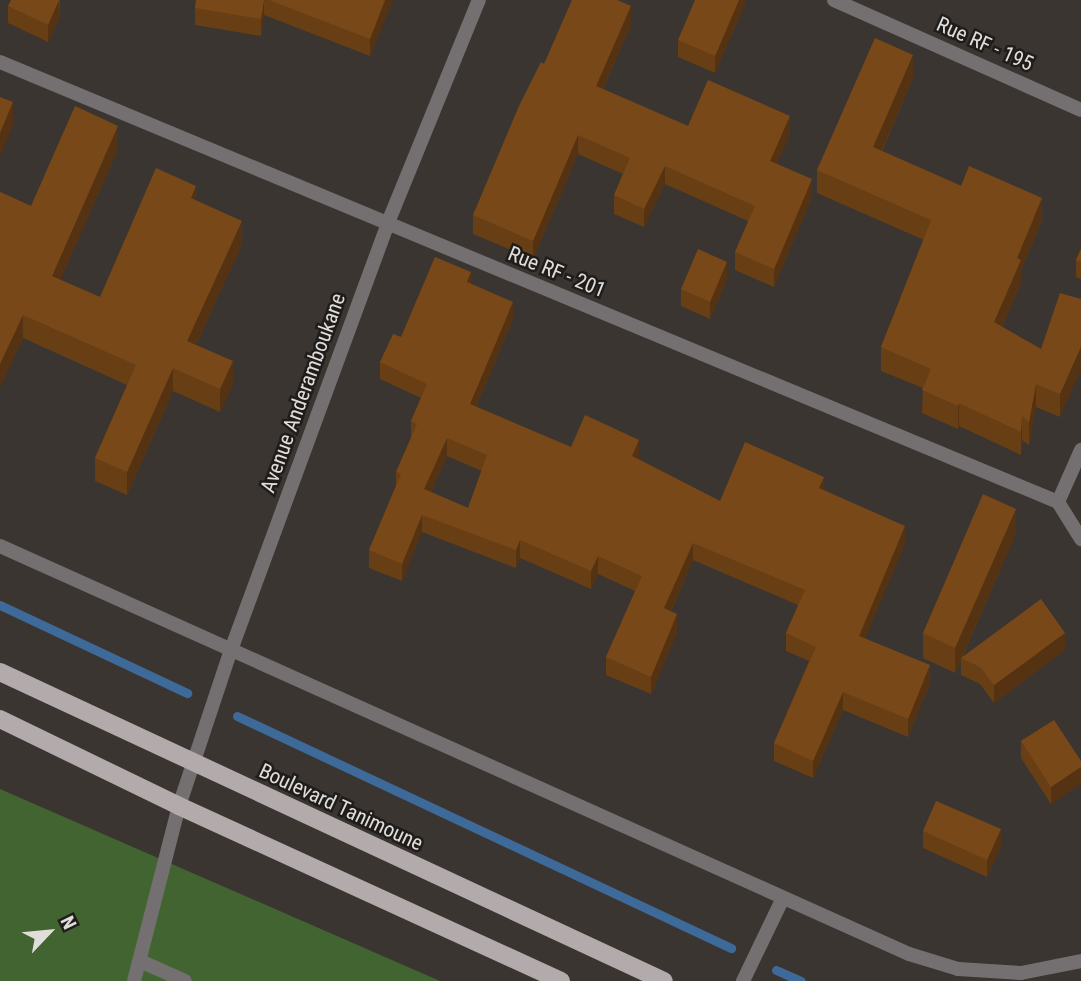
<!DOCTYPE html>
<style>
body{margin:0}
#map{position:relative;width:1081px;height:981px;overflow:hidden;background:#3a3530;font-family:"Roboto Condensed",sans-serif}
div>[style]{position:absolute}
.green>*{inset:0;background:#416431}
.stream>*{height:9px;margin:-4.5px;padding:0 4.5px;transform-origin:4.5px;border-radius:4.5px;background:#3e6a9a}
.minor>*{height:14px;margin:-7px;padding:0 7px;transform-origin:7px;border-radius:7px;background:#747071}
.tertiary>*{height:14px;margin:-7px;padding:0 7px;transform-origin:7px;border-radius:7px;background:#747071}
.primary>*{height:18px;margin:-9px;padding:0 9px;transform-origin:9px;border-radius:9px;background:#b2aaab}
.wall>*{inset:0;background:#683e15}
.shaded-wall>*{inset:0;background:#553211}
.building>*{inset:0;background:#794818}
span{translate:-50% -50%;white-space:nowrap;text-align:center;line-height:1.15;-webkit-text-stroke:5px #1f1d1b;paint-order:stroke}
.street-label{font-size:21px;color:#e1ddda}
.north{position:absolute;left:14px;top:897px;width:70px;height:70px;-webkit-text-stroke:5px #1f1d1b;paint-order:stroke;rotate:64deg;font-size:19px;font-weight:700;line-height:28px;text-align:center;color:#e1ddda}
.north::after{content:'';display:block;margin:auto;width:24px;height:32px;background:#e1ddda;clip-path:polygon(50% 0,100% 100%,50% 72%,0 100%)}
</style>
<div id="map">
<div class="green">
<div style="clip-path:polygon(0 789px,440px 981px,0 981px)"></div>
</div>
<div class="stream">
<div style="left:0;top:605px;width:207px;rotate:25.2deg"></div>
<div style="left:237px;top:716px;width:546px;rotate:25.16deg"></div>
<div style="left:776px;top:970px;width:27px;rotate:24deg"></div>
</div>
<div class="minor">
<div style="left:834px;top:0;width:270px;rotate:24deg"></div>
<div style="left:0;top:62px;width:1146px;rotate:22.58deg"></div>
<div style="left:1058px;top:502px;width:44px;rotate:58.1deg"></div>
<div style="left:1058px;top:502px;width:57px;rotate:-66.1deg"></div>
<div style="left:0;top:546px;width:996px;rotate:24.17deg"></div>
<div style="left:909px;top:954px;width:51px;rotate:17deg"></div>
<div style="left:958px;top:969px;width:63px;rotate:3.6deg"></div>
<div style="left:1021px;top:973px;width:61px;rotate:-11.3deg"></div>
<div style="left:140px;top:961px;width:49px;rotate:24deg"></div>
<div style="left:134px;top:981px;width:181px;rotate:-75.6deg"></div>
<div style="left:743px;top:981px;width:92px;rotate:-64.3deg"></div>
</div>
<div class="tertiary">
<div style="left:179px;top:806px;width:164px;rotate:-71.6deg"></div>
<div style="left:231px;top:650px;width:453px;rotate:-69.8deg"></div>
<div style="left:387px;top:225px;width:243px;rotate:-67.8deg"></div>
</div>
<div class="primary">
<div style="left:0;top:672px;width:732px;rotate:24.96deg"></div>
<div style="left:0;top:719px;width:199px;rotate:25.9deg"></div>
<div style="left:179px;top:806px;width:420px;rotate:24.6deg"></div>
</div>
<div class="wall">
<div style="clip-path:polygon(60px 0,60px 16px,48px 42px,8px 23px,8px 6px)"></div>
<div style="clip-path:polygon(196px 0,393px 0,370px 56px,264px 15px,261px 36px,195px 25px,195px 8px)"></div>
<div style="clip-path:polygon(745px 0,745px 4px,715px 73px,678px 57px,678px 40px)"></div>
<div style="clip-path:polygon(631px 25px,603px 89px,688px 126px,790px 134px,777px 163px,812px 197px,774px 287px,735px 270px,735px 252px,748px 221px,665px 184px,644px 227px,614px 214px,614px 195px,623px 174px,578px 154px,533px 259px,473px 234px,473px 215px,544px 64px)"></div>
<div style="clip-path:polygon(913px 78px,882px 151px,1042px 221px,1021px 270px,1021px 283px,1002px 327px,1041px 349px,1081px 299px,1060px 417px,1036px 407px,1029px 445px,1022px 440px,1021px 455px,959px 426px,958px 429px,922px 413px,923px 388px,881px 371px,881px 347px,924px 240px,817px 193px,817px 170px)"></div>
<div style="clip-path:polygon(118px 149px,60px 280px,100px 297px,196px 201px,242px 244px,196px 345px,233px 384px,220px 412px,173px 391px,127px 495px,95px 481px,95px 458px,127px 385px,23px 338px,0 387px,0 192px,31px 206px)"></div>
<div style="clip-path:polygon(1081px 249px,1081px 279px,1076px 277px,1076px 260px)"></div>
<div style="clip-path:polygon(727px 279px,710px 319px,681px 306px,681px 289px)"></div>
<div style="clip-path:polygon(evenodd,471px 284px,513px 319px,476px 407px,571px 447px,639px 457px,638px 459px,720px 501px,824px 490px,905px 543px,865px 638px,930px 683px,908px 737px,843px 710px,813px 778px,774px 761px,774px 743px,809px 661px,786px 651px,786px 633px,798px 605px,693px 560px,671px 611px,677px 632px,651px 694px,606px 675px,606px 657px,635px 591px,598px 574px,591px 589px,520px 558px,516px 568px,422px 532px,402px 581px,369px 568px,369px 550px,396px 486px,396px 472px,411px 438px,411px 421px,421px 398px,380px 379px,380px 362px,471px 284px,447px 456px,482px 471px,468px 508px,431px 492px,447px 456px)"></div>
<div style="clip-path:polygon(1016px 533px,962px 658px,1065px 650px,994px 703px,980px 684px,961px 675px,961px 660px,955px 673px,923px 658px,923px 633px)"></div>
<div style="clip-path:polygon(1054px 720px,1051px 804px,1021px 758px,1021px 741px)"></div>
<div style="clip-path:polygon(923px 831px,1001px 846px,987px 877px,923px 848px)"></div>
</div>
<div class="shaded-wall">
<div style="clip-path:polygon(59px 0,60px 16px,48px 42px,48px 25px)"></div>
<div style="clip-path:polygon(264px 0,264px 15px,261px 36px,261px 19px)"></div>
<div style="clip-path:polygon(385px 0,393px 0,370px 56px,370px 39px)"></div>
<div style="clip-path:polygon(739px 0,745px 0,745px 4px,715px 73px,715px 56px)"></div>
<div style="clip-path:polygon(631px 6px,631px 25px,596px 104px,596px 86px)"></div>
<div style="clip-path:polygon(913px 55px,913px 78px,873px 170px,873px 147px)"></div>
<div style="clip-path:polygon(13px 102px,13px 125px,0 156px,0 133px)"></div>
<div style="clip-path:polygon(790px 116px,790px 134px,770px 179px,770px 161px)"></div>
<div style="clip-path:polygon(118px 126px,118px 149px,52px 299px,52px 276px)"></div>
<div style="clip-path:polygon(578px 135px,578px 154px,533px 259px,533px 241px)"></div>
<div style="clip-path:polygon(665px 166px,665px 184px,644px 227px,644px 209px)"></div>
<div style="clip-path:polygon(812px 179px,812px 197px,774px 287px,774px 269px)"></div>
<div style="clip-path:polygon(196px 186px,196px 209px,191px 198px)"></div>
<div style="clip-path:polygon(1042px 198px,1042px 221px,1021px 270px,1021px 283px,994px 345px,994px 322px,1017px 258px)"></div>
<div style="clip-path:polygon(242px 221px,242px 244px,187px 364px,187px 341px)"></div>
<div style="clip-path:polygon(727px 262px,727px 279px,710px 319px,710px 302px)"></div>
<div style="clip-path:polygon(471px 272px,471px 290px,467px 282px)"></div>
<div style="clip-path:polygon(513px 302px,513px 319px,470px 421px,470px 404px)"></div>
<div style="clip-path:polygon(23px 315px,23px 338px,0 387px,0 364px)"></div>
<div style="clip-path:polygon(1081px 347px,1081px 370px,1060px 417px,1060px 394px)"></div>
<div style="clip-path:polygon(233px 361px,233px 384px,220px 412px,220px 389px)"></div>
<div style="clip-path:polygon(173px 368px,173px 391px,127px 495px,127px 472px)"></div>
<div style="clip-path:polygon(1036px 384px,1036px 407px,1029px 445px,1029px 422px)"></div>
<div style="clip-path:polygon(959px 403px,959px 426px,958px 429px,958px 406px)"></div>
<div style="clip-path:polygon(1022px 416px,1022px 440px,1021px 455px,1021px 432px)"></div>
<div style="clip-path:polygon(447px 438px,447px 456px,424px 507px,424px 489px)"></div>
<div style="clip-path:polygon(639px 440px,639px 457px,632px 474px,632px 456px)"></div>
<div style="clip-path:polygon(824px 477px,824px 494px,819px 488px)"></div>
<div style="clip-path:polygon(1016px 509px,1016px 533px,955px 673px,955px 648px)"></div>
<div style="clip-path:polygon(422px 515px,422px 532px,402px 581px,402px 564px)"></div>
<div style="clip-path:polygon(905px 526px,905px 543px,859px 653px,859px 636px)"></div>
<div style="clip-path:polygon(520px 540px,520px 558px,516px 568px,516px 550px)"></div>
<div style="clip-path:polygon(693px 543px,693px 560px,664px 626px,664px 608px)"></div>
<div style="clip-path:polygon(598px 556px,598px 574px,591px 589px,591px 571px)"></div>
<div style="clip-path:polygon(677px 614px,677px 632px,651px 694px,651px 677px)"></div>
<div style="clip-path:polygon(1065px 633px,1065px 650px,994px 703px,994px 685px)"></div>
<div style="clip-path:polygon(930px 665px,930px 683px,908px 737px,908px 719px)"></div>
<div style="clip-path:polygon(843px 692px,843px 710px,813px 778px,813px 761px)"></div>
<div style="clip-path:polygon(1081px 767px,1081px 784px,1051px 804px,1051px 787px)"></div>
<div style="clip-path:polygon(1001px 829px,1001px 846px,987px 877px,987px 860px)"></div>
</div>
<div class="building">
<div style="clip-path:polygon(11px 0,59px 0,48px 25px,8px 6px)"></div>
<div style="clip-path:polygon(196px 0,264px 0,261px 19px,195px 8px)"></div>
<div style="clip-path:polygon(269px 0,385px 0,370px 39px)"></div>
<div style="clip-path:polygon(572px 0,617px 0,631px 6px,596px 86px,688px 126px,708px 80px,790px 116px,770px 161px,812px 179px,774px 269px,735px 252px,755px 206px,665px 166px,644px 209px,614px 195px,630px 158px,578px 135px,533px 241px,473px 215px,519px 106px,541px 62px,544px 64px)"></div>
<div style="clip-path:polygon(695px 0,739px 0,715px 56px,678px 40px)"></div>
<div style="clip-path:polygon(875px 38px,913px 55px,873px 147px,961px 186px,969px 166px,1042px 198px,1017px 258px,1021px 260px,994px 322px,1041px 349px,1060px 293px,1081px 299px,1081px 347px,1060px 394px,1036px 384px,1029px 422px,1022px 416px,1021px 432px,959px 403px,958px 406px,922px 390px,931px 369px,881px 347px,931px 220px,817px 170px)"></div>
<div style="clip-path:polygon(0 97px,13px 102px,0 133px)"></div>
<div style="clip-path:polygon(75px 106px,118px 126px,52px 276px,100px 297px,156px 168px,196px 186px,191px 198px,242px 221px,187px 341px,233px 361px,220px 389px,173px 368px,127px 472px,95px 458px,136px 365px,23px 315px,0 364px,0 192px,31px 206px)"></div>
<div style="clip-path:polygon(698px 249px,727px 262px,710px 302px,681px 289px)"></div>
<div style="clip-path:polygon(1081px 249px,1081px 262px,1076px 260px)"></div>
<div style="clip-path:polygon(evenodd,435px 257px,471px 272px,467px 282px,513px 302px,470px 404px,571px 447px,585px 415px,639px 440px,632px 456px,720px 501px,745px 442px,824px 477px,819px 488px,905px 526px,859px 636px,930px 665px,908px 719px,843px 692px,813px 761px,774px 743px,816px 647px,786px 633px,805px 590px,693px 543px,664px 608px,677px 614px,651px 677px,606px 657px,642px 576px,598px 556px,591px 571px,520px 540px,516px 550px,422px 515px,402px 564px,369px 550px,401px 474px,396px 472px,417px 424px,411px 421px,427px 384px,380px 362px,393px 334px,401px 337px,435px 257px,447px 438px,487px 455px,468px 508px,424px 489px,447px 438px)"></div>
<div style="clip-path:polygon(983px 494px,1016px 509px,955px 648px,923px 633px)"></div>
<div style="clip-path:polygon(1041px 599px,1065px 633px,994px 685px,980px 667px,961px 658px)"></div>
<div style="clip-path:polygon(1054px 720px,1081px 761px,1081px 767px,1051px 787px,1021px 741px)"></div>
<div style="clip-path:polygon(936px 801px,1001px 829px,987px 860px,923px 831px)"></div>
</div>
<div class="street-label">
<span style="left:985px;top:44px;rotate:24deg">Rue RF - 195</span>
<span style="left:557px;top:272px;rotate:22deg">Rue RF - 201</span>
<span style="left:303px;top:393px;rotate:-70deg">Avenue Anderamboukane</span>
<span style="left:341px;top:807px;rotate:25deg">Boulevard Tanimoune</span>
</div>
<div class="north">N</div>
</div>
